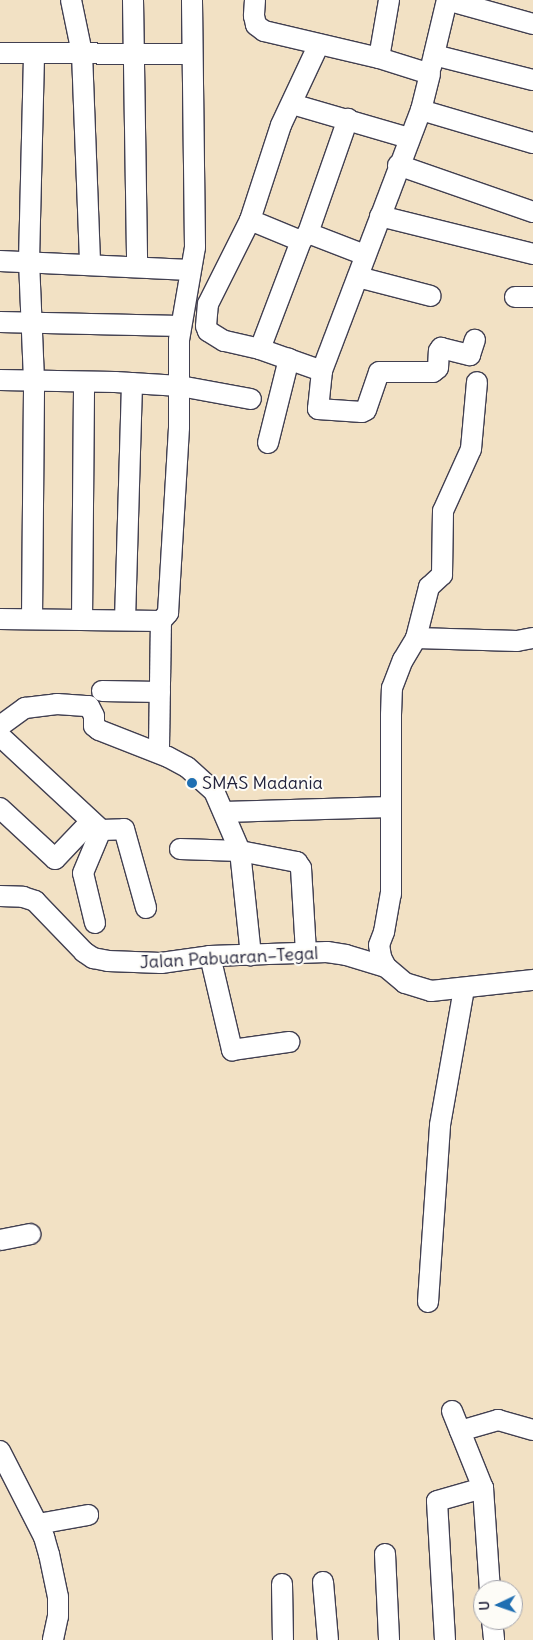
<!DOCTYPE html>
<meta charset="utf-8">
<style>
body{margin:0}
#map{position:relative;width:533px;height:1640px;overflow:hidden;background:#f2e1c4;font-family:Delius,sans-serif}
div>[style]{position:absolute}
.roads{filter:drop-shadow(1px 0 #413f50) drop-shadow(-1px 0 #413f50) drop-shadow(0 1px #413f50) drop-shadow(0 -1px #413f50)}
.minor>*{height:20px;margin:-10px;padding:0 10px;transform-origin:10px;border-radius:10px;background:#fff}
.dots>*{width:14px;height:14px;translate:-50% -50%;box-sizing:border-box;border:2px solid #fdfcf7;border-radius:50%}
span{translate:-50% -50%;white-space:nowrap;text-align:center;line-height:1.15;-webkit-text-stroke:4px #fdfcf7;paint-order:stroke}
.poi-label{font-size:18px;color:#22223b}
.left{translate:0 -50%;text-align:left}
.street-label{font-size:18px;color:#22223b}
.north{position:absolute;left:473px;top:1580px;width:50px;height:50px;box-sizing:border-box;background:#fdfcf7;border:1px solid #a5a5ac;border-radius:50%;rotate:267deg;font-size:14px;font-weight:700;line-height:20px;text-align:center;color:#22223b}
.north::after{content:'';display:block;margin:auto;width:18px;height:22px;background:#1f6fb2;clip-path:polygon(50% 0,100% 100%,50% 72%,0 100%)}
</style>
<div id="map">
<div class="roads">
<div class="minor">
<div style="left:71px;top:0;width:54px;rotate:78.3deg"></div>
<div style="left:82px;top:53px;width:212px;rotate:87.8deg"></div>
<div style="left:133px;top:0;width:267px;rotate:89.1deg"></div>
<div style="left:255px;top:0;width:16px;rotate:94deg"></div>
<div style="left:254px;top:16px;width:9px;rotate:77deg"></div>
<div style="left:256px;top:25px;width:10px;rotate:37deg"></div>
<div style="left:264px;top:31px;width:118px;rotate:13.2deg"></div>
<div style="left:379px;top:58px;width:53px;rotate:17.4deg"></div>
<div style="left:430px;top:74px;width:37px;rotate:104deg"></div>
<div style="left:421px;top:110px;width:279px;rotate:110.8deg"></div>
<div style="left:322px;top:371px;width:66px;rotate:-160.5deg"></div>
<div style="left:260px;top:349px;width:37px;rotate:-167deg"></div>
<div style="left:224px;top:341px;width:19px;rotate:-148deg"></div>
<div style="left:208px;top:331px;width:5px;rotate:-112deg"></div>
<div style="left:206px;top:326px;width:22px;rotate:-85deg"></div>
<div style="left:208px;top:304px;width:94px;rotate:-63.4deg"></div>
<div style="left:250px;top:220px;width:100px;rotate:-71.9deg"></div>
<div style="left:281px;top:125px;width:89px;rotate:-64.9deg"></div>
<div style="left:447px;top:0;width:89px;rotate:15.6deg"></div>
<div style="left:0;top:53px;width:191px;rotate:0.3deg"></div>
<div style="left:434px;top:55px;width:102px;rotate:14.2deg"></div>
<div style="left:379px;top:58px;width:59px;rotate:-80.2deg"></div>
<div style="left:431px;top:67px;width:69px;rotate:-76.6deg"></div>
<div style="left:292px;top:104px;width:122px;rotate:16.2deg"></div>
<div style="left:421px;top:110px;width:117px;rotate:16.4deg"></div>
<div style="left:398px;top:165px;width:143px;rotate:19.2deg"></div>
<div style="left:380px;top:216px;width:158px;rotate:13.9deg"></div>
<div style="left:250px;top:220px;width:55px;rotate:22.4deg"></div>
<div style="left:301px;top:241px;width:11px;rotate:-49deg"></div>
<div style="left:308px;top:233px;width:121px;rotate:-70.7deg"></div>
<div style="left:308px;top:233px;width:61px;rotate:21.1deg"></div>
<div style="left:0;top:261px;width:190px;rotate:2.7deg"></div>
<div style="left:358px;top:277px;width:75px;rotate:14.6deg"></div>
<div style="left:515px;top:297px;width:18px"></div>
<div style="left:0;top:322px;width:181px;rotate:1.3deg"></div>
<div style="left:260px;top:349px;width:116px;rotate:-69.2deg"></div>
<div style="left:322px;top:371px;width:38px;rotate:96deg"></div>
<div style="left:318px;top:409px;width:44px;rotate:3.9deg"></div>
<div style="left:362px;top:412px;width:4px;rotate:-27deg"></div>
<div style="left:366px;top:410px;width:40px;rotate:-71.1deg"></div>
<div style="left:379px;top:372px;width:54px"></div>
<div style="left:433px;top:372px;width:6px;rotate:-39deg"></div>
<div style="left:438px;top:368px;width:17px;rotate:-87deg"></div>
<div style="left:439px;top:351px;width:4px;rotate:-56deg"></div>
<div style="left:441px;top:348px;width:30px;rotate:14deg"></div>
<div style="left:470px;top:355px;width:16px;rotate:-72deg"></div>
<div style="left:0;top:380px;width:115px;rotate:1deg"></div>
<div style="left:115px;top:382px;width:65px;rotate:3.5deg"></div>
<div style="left:180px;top:386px;width:72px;rotate:10.4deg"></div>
<div style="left:268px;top:443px;width:87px;rotate:-76deg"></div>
<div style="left:0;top:619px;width:161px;rotate:0.7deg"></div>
<div style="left:161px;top:621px;width:11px;rotate:-49deg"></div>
<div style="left:168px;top:613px;width:186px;rotate:-86.6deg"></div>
<div style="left:179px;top:427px;width:87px;rotate:-90deg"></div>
<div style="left:179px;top:340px;width:94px;rotate:-80.2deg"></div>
<div style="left:195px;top:247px;width:247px;rotate:-90.7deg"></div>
<div style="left:32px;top:619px;width:239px;rotate:-89.5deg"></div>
<div style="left:34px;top:380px;width:119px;rotate:-92.4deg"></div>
<div style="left:29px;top:261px;width:208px;rotate:-88.6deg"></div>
<div style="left:82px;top:620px;width:238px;rotate:-89.5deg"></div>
<div style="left:125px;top:620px;width:237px;rotate:-88.3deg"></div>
<div style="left:416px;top:638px;width:53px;rotate:-75.7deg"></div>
<div style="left:429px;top:587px;width:18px;rotate:-43deg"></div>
<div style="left:442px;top:575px;width:64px;rotate:-89.1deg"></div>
<div style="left:443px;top:511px;width:68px;rotate:-65.7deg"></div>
<div style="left:471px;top:449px;width:67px;rotate:-84.9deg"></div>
<div style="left:102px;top:691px;width:58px;rotate:1deg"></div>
<div style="left:0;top:726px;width:31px;rotate:-36deg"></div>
<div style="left:25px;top:708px;width:32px;rotate:-7deg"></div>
<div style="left:57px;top:704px;width:32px;rotate:4deg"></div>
<div style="left:89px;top:706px;width:11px;rotate:63deg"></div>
<div style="left:94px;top:716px;width:10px;rotate:90deg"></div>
<div style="left:94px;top:726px;width:6px;rotate:39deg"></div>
<div style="left:99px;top:730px;width:74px;rotate:21.4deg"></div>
<div style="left:168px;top:757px;width:21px;rotate:28deg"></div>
<div style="left:187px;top:767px;width:36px;rotate:42deg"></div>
<div style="left:214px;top:791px;width:65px;rotate:66.6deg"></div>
<div style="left:240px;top:851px;width:105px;rotate:84deg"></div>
<div style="left:0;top:736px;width:138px;rotate:42.9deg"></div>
<div style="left:159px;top:747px;width:126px;rotate:-89.1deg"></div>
<div style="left:0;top:808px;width:75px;rotate:42.8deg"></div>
<div style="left:55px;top:859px;width:52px;rotate:-46.5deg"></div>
<div style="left:224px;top:812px;width:167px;rotate:-1.7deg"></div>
<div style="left:180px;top:849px;width:60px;rotate:1.9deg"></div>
<div style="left:240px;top:851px;width:58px;rotate:10.9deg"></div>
<div style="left:297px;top:862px;width:7px;rotate:56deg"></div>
<div style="left:301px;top:868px;width:84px;rotate:86.6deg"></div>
<div style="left:0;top:896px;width:23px;rotate:2deg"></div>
<div style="left:23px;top:897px;width:13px;rotate:18deg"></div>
<div style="left:35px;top:901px;width:71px;rotate:46.1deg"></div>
<div style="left:84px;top:952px;width:11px;rotate:34deg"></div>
<div style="left:93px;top:958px;width:15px;rotate:11deg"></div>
<div style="left:108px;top:961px;width:53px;rotate:2.2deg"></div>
<div style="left:161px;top:963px;width:49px;rotate:-8.1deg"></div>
<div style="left:210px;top:956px;width:117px;rotate:-2deg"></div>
<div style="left:327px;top:952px;width:19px;rotate:9deg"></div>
<div style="left:346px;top:955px;width:42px;rotate:16.7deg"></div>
<div style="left:386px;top:967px;width:25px;rotate:40deg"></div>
<div style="left:405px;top:983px;width:27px;rotate:17deg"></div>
<div style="left:431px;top:991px;width:103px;rotate:-6.2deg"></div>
<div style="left:95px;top:923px;width:51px;rotate:-103.5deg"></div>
<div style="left:83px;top:873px;width:47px;rotate:-67.3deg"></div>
<div style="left:101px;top:830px;width:23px;rotate:-2deg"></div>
<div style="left:124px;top:829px;width:82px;rotate:74.4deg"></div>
<div style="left:210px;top:956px;width:97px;rotate:76.8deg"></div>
<div style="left:232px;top:1050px;width:58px;rotate:-8deg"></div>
<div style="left:386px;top:967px;width:11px;rotate:-117deg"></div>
<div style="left:381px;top:957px;width:12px;rotate:-99deg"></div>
<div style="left:379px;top:945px;width:14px;rotate:-69deg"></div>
<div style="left:384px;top:932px;width:39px;rotate:-80deg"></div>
<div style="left:391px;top:894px;width:179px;rotate:-90deg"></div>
<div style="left:391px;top:715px;width:27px;rotate:-88deg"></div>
<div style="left:392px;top:688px;width:30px;rotate:-69deg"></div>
<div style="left:403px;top:660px;width:26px;rotate:-59deg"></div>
<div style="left:416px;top:638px;width:101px;rotate:1.7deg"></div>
<div style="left:517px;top:641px;width:16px;rotate:-11deg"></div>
<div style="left:0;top:1240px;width:31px;rotate:-11deg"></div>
<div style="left:428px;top:1302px;width:177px;rotate:-86.1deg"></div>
<div style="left:440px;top:1125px;width:138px;rotate:-80deg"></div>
<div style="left:452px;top:1411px;width:83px;rotate:68.1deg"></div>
<div style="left:483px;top:1488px;width:102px;rotate:86.1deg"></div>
<div style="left:460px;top:1431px;width:40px;rotate:-16deg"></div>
<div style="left:498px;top:1420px;width:36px;rotate:16deg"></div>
<div style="left:0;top:1451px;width:97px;rotate:62.9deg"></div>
<div style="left:44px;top:1537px;width:18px;rotate:74deg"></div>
<div style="left:49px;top:1554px;width:44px;rotate:78.2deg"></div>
<div style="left:58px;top:1597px;width:19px;rotate:90deg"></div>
<div style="left:58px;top:1616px;width:25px;rotate:102deg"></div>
<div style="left:38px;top:1524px;width:51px;rotate:-10.2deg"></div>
<div style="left:385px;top:1554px;width:86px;rotate:87.3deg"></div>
<div style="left:323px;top:1582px;width:58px;rotate:85.1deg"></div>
<div style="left:282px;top:1584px;width:56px;rotate:89deg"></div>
<div style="left:492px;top:1620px;width:20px;rotate:84deg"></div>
<div style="left:445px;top:1640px;width:139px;rotate:-93.3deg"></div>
<div style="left:437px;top:1501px;width:48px;rotate:-15.8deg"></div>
</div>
</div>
<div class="dots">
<div style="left:192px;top:783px;background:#1f6fb2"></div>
</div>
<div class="poi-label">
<span class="left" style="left:202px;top:783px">SMAS Madania</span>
</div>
<div class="street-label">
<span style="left:229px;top:958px;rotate:-3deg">Jalan Pabuaran–Tegal</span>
</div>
<div class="north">U</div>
</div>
